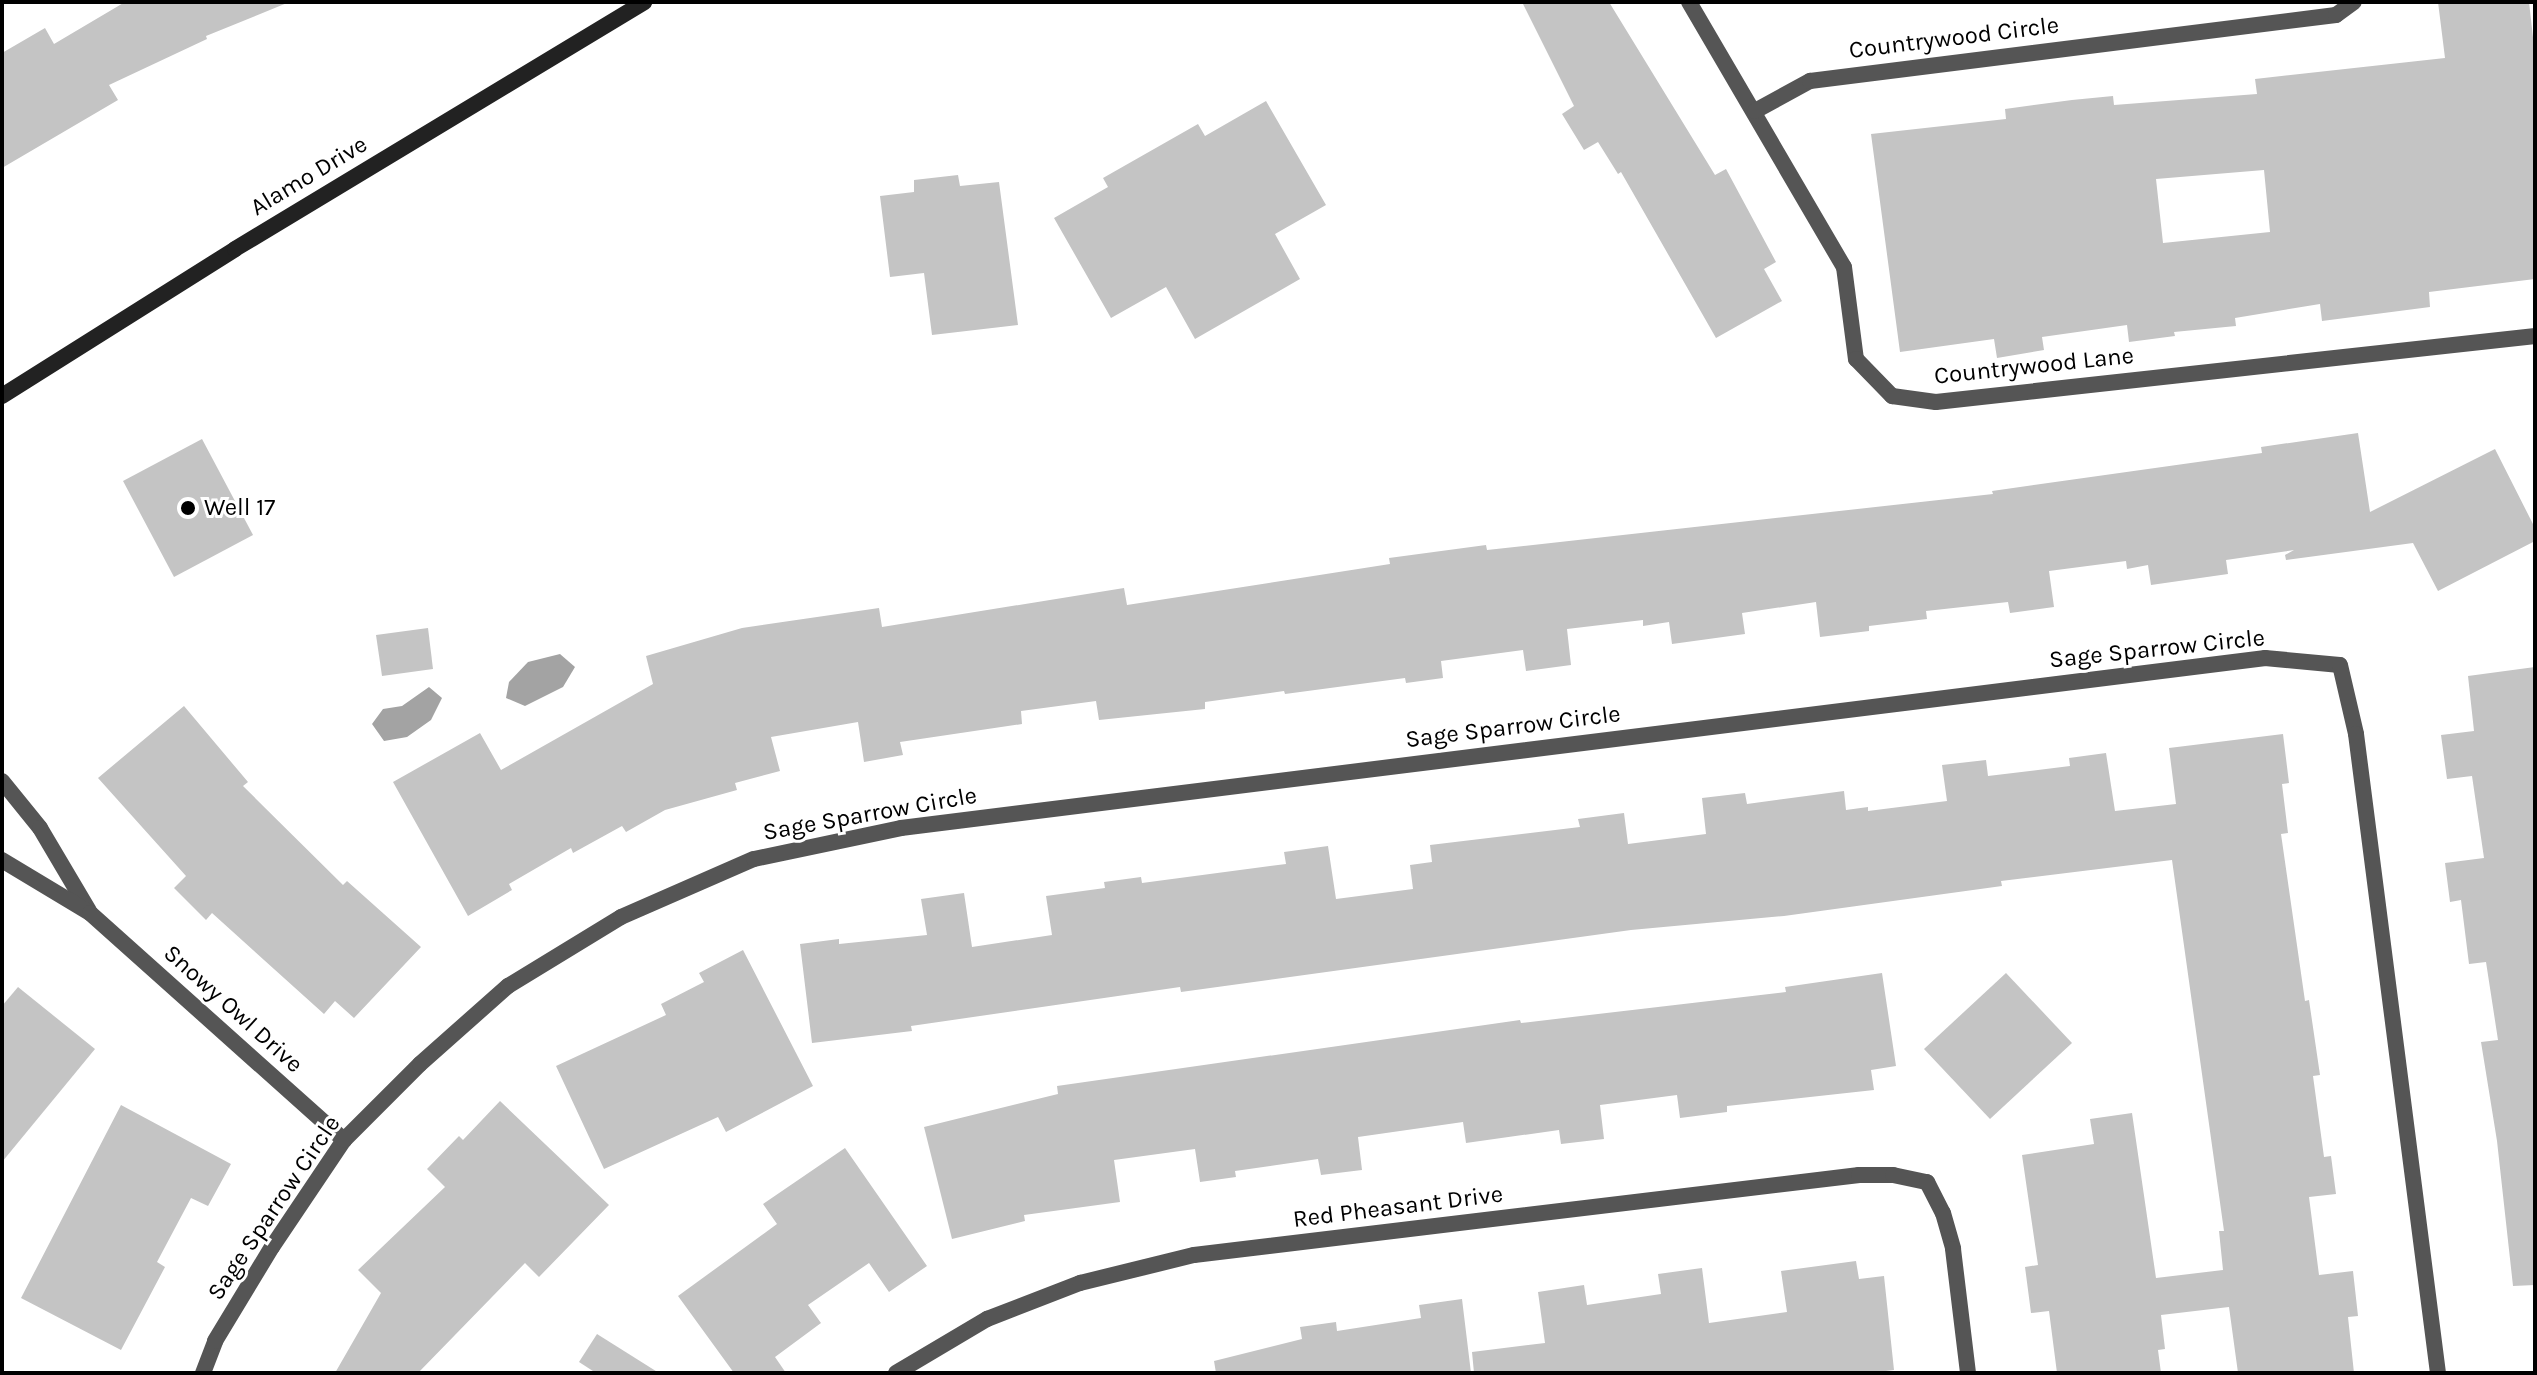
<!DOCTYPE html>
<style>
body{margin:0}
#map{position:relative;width:2537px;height:1375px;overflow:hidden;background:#fff;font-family:Karla,sans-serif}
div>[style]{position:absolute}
.water>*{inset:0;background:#a3a3a3}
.building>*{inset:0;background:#c4c4c4}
.minor>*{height:16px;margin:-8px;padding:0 8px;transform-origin:8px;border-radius:8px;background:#555}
.secondary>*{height:16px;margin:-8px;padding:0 8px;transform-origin:8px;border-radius:8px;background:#222}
.dots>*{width:22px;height:22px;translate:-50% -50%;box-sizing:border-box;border:4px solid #fff;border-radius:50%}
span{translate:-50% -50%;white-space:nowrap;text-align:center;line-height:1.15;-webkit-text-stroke:6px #fff;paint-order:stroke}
.street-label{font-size:24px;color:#000}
.poi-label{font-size:24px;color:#000}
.left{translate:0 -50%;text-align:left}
.frame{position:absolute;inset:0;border:4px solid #000;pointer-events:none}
</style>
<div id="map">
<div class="water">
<div style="clip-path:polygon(560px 654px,575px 667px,563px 687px,525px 706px,506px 698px,509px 682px,528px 662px)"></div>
<div style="clip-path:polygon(429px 687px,442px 698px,431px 720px,407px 737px,384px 741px,372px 724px,383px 709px,402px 706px)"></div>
</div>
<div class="building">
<div style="clip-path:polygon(125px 2px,287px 3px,206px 36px,207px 39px,109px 85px,118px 100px,2px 168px,2px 53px,45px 28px,54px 44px)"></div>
<div style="clip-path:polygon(1522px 2px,1609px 2px,1715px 175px,1726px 169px,1776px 262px,1764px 269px,1782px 301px,1716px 338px,1621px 172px,1618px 174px,1598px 142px,1584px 150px,1562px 114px,1574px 106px)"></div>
<div style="clip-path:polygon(evenodd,2438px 2px,2529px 2px,2535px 55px,2535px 279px,2429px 292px,2430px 307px,2322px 321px,2320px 304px,2235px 318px,2236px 326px,2174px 332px,2175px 336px,2129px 342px,2127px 325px,2042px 337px,2044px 350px,1997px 358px,1994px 339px,1900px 352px,1871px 134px,2006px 119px,2005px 109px,2072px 100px,2113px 96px,2114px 105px,2257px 94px,2255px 79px,2445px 58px,2438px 2px,2264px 170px,2270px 232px,2163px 243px,2156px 179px,2264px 170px)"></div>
<div style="clip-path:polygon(1266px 101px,1326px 205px,1275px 234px,1300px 279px,1195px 339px,1166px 287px,1111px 318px,1054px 218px,1108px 187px,1103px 178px,1198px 124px,1205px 136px)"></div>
<div style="clip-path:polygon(958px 175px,960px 186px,999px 182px,1018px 325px,932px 335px,924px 273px,890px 277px,880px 196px,914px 192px,914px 180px)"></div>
<div style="clip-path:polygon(2358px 433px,2370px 512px,2495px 449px,2535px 528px,2535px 541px,2438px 591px,2413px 543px,2286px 560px,2285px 555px,2294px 550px,2226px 560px,2228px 574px,2151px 585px,2148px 565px,2127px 569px,2126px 561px,2049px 571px,2054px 607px,2010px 613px,2008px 602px,1926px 611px,1927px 619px,1869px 626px,1869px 631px,1820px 637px,1816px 602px,1742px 613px,1745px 634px,1672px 644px,1669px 622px,1643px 626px,1643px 620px,1567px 629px,1571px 665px,1526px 671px,1523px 650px,1441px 661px,1443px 678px,1406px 683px,1405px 678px,1285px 694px,1284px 691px,1205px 702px,1205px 709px,1099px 720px,1096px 701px,1021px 711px,1022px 724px,900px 742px,903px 755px,864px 762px,858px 722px,771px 737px,780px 771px,735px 783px,737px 790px,665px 810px,626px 832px,622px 826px,573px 853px,571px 848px,509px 884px,512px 890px,468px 916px,393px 782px,480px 733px,501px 770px,653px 684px,646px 656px,742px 628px,879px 608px,882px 627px,1124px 588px,1127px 605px,1390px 564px,1389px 558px,1486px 545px,1487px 550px,1993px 494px,1992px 491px,2262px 453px,2261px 447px)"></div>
<div style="clip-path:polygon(202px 439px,253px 535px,174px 577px,123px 481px)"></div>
<div style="clip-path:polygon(428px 628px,433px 669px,382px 676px,376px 635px)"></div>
<div style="clip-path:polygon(2535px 667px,2535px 1285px,2513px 1286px,2497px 1141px,2481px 1042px,2498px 1040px,2486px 962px,2469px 964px,2461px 900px,2450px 902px,2445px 863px,2484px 858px,2472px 776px,2447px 779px,2441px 735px,2474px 731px,2468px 676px)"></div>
<div style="clip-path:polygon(184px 706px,248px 782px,243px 786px,343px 885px,347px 881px,421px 947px,354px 1018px,335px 1001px,324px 1014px,212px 913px,206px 920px,174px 888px,186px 876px,98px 778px)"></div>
<div style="clip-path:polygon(2283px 734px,2289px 783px,2282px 784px,2288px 833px,2281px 834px,2305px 1001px,2309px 1000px,2320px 1075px,2313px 1076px,2324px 1157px,2331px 1156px,2336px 1194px,2309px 1197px,2319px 1275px,2353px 1271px,2358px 1316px,2348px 1317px,2354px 1373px,2238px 1373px,2229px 1307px,2161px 1315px,2165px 1349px,2158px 1350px,2161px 1373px,2057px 1373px,2049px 1311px,2031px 1313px,2025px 1267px,2038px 1265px,2022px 1155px,2094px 1144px,2090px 1119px,2132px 1113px,2156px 1278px,2223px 1270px,2219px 1231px,2224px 1231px,2172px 860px,2001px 881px,2002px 886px,1784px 916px,1631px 930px,1181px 992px,1180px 987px,911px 1026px,912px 1031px,812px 1043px,800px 944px,839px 939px,839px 944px,927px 935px,921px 899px,964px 893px,972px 947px,1052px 935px,1046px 896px,1105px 888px,1104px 882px,1141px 877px,1142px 883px,1286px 864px,1284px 852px,1328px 846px,1336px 899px,1413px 889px,1410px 865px,1432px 862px,1430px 845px,1580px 827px,1578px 819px,1624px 813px,1628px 844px,1706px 834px,1702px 798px,1745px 793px,1747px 804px,1844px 791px,1846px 810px,1868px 807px,1868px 811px,1947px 801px,1942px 765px,1986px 760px,1988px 776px,2070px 766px,2069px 758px,2106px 753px,2115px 811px,2176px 804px,2169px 748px)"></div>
<div style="clip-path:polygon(743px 950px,813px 1086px,726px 1132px,718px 1117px,604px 1169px,556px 1066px,666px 1015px,661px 1004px,704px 982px,699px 973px)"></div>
<div style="clip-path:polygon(1882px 973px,1896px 1066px,1871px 1070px,1874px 1090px,1727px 1106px,1727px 1112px,1680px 1118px,1677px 1095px,1600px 1105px,1604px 1139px,1561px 1144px,1559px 1130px,1466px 1143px,1463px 1122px,1358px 1137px,1362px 1170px,1321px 1175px,1318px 1159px,1235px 1171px,1236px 1177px,1200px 1182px,1195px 1149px,1114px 1160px,1120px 1202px,1024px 1215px,1025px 1221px,952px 1239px,924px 1127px,1058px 1094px,1057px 1086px,1520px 1020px,1521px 1023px,1786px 992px,1785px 987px)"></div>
<div style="clip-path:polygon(2006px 973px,2072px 1043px,1990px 1119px,1924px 1049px)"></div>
<div style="clip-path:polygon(18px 987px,95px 1049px,2px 1162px,2px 1006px)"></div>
<div style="clip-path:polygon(500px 1101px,609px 1205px,539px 1277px,525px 1263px,418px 1373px,335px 1373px,381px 1293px,358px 1270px,445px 1187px,427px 1169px,459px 1136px,463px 1140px)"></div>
<div style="clip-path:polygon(121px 1105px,231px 1164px,208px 1206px,191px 1198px,157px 1262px,165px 1267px,121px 1350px,21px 1298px)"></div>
<div style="clip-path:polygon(845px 1148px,927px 1266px,889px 1292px,869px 1263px,808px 1305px,821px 1323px,775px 1357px,786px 1373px,734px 1373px,678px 1296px,777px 1224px,763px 1204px)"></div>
<div style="clip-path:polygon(1856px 1261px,1859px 1279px,1884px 1276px,1894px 1370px,1869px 1373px,1474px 1373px,1472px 1352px,1545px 1343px,1538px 1292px,1584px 1285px,1587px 1305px,1661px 1294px,1658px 1274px,1702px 1268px,1709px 1323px,1787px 1312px,1781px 1271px)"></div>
<div style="clip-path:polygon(1462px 1299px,1471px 1373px,1216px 1373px,1214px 1361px,1302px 1339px,1300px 1327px,1336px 1322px,1337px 1331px,1421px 1318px,1419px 1305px)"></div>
<div style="clip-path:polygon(597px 1334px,659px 1373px,596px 1373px,579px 1362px)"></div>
</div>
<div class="minor">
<div style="left:1689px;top:2px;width:307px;rotate:59.7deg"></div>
<div style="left:1844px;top:267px;width:93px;rotate:82.6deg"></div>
<div style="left:1856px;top:359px;width:52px;rotate:45.8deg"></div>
<div style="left:1892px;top:396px;width:44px;rotate:7.8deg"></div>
<div style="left:1936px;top:402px;width:603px;rotate:-6.29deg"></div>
<div style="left:1755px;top:111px;width:63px;rotate:-28.6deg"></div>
<div style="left:1810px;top:81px;width:530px;rotate:-7.15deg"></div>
<div style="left:2336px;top:15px;width:22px;rotate:-36deg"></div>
<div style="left:2px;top:781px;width:60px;rotate:51deg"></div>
<div style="left:40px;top:828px;width:96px;rotate:59.4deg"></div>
<div style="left:2px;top:860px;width:103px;rotate:31.1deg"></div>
<div style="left:90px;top:913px;width:341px;rotate:41.8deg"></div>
<div style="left:203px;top:1373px;width:34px;rotate:-69deg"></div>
<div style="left:215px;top:1341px;width:110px;rotate:-58.8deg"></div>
<div style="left:272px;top:1247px;width:129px;rotate:-56.1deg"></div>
<div style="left:344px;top:1140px;width:107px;rotate:-45deg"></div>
<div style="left:420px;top:1064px;width:118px;rotate:-41.6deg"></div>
<div style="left:508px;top:986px;width:132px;rotate:-31.4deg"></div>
<div style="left:621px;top:917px;width:145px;rotate:-23.6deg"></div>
<div style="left:754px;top:859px;width:150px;rotate:-11.9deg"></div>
<div style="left:901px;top:828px;width:1375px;rotate:-7.1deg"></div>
<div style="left:2265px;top:658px;width:75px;rotate:5.3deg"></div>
<div style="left:2340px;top:665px;width:71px;rotate:76.9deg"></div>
<div style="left:2356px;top:734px;width:644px;rotate:82.69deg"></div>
<div style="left:896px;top:1373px;width:106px;rotate:-30.7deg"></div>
<div style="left:987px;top:1319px;width:100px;rotate:-21.2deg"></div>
<div style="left:1080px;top:1283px;width:117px;rotate:-13.8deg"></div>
<div style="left:1194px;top:1255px;width:670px;rotate:-6.86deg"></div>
<div style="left:1859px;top:1175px;width:34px"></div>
<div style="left:1893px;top:1175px;width:35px;rotate:12deg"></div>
<div style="left:1927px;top:1182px;width:35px;rotate:63deg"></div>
<div style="left:1943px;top:1213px;width:37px;rotate:74deg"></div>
<div style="left:1953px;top:1249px;width:125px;rotate:83.1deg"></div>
</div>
<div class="secondary">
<div style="left:2px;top:396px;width:275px;rotate:-32.2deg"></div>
<div style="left:235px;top:249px;width:478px;rotate:-31.1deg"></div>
</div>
<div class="dots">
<div style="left:188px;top:508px;background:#000"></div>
</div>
<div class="street-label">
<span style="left:1954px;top:38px;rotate:-7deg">Countrywood Circle</span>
<span style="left:309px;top:176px;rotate:-31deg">Alamo Drive</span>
<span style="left:2034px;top:366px;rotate:-6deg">Countrywood Lane</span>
<span style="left:2157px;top:649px;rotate:-6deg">Sage Sparrow Circle</span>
<span style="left:1513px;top:727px;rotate:-7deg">Sage Sparrow Circle</span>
<span style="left:870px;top:814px;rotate:-10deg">Sage Sparrow Circle</span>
<span style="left:233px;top:1009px;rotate:42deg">Snowy Owl Drive</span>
<span style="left:1398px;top:1207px;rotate:-7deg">Red Pheasant Drive</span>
<span style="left:274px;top:1208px;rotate:-56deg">Sage Sparrow Circle</span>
</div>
<div class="poi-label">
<span class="left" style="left:204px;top:508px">Well 17</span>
</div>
<div class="frame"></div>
</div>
